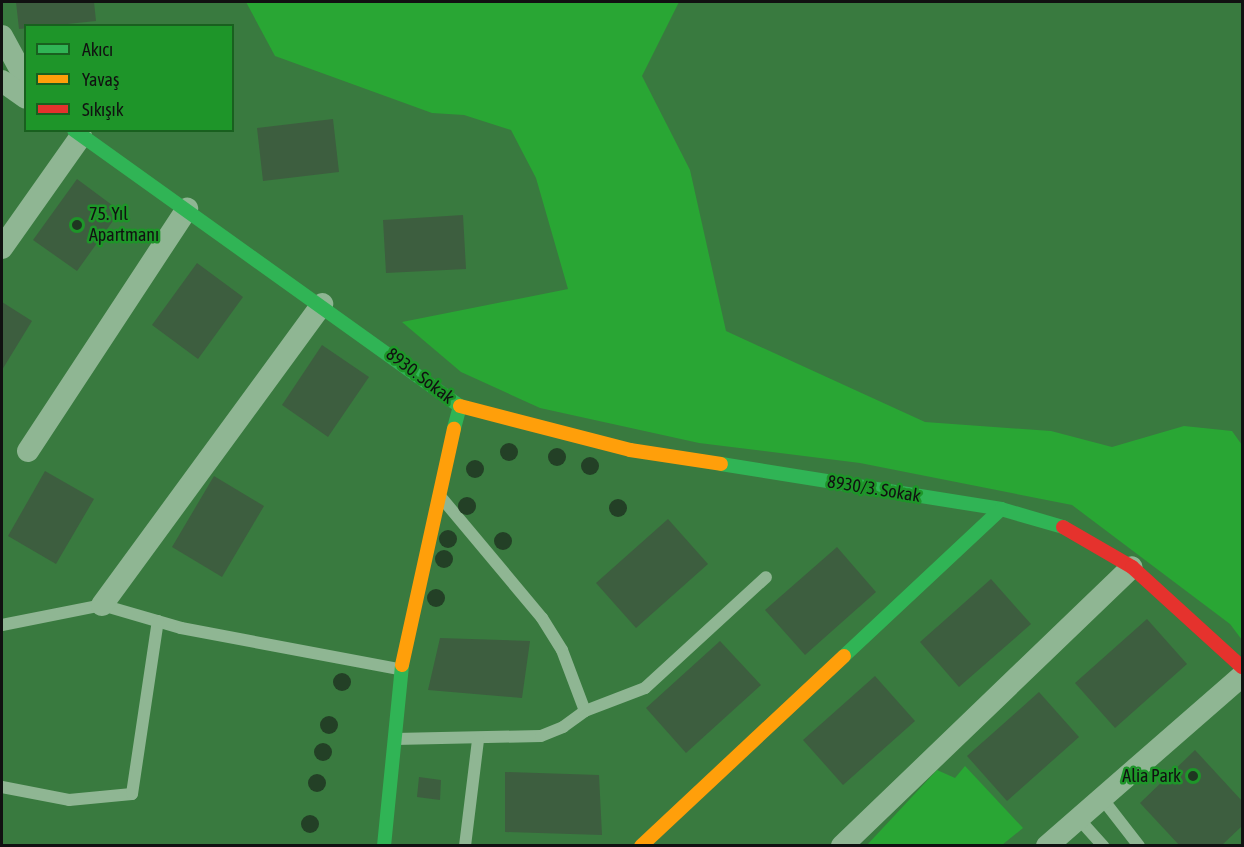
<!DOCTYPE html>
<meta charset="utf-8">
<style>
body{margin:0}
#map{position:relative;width:1244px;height:847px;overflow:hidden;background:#397a3f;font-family:"Asap Condensed",sans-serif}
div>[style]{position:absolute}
.green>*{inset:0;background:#29a634}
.building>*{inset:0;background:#3d5e3f}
.lane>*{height:12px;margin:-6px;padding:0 6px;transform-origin:6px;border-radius:6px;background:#8fb693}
.street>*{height:22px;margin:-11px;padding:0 11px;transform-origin:11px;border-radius:11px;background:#8fb693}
.fast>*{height:14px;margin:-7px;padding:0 7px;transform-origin:7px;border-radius:7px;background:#30b455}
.slow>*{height:14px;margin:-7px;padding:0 7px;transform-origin:7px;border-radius:7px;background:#ff9f0a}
.jam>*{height:14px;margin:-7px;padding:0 7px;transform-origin:7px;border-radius:7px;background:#e5322d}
.trees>*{width:18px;height:18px;margin:-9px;border-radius:50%;background:#234026}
.dots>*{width:16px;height:16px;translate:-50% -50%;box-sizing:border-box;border:3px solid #1e9529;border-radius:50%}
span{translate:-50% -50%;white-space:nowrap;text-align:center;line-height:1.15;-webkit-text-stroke:5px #1e9529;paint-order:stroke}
.poi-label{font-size:18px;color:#111}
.left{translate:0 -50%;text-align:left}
.right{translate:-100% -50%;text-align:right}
.street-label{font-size:18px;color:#111}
.frame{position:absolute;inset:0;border:3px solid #111;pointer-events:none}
.legend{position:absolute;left:24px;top:24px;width:210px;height:108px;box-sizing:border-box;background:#1e9529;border:2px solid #19601f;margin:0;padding:8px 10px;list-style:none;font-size:18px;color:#111}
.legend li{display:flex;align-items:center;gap:12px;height:30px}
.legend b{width:30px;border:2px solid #19601f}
</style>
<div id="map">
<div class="green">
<div style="clip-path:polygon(246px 2px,679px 2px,642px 76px,690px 170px,726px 331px,925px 422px,1051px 431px,1112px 447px,1184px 426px,1232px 431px,1242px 445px,1242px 640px,1230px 624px,1072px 505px,860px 463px,699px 443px,540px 408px,461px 372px,402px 322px,568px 289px,536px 178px,511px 130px,464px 115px,432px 113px,275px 56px)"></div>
<div style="clip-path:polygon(965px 766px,1023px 828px,1002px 845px,867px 845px,937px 770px,955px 778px)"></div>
</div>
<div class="building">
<div style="clip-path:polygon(16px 2px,94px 2px,96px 21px,19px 29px)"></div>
<div style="clip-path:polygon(333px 119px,339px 172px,263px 181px,257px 128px)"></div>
<div style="clip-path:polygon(77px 179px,120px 211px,77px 271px,33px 240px)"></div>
<div style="clip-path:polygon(463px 215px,466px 269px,386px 273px,383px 220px)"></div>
<div style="clip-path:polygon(197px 263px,243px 297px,198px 359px,152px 325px)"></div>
<div style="clip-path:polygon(2px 302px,32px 321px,2px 370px)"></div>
<div style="clip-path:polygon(322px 345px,369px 377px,328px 437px,282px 405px)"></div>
<div style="clip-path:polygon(45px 471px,94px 499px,56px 564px,8px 536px)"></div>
<div style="clip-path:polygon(214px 476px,264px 506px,222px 577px,172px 547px)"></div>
<div style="clip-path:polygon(668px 519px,708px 564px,636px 628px,596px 583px)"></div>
<div style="clip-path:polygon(837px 547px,876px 592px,805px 655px,765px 610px)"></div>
<div style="clip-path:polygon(991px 579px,1031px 624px,959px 687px,920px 642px)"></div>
<div style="clip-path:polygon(1147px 619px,1187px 664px,1115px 728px,1075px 683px)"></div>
<div style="clip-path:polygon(440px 638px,530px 641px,522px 698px,428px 690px)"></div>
<div style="clip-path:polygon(720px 641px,761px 685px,686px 753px,646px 708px)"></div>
<div style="clip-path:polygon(875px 676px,915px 721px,843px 785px,803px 740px)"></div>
<div style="clip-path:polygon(1039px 692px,1079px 737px,1007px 801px,967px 756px)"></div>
<div style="clip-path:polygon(1195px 750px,1242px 801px,1242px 826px,1221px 846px,1180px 846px,1140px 803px)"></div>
<div style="clip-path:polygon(505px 772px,599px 775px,602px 835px,505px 832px)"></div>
<div style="clip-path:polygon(419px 777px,441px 780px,440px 800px,417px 797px)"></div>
</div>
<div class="lane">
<div style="left:2px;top:625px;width:102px;rotate:-11.3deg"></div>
<div style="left:102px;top:605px;width:82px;rotate:16.2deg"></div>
<div style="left:181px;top:628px;width:222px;rotate:10.7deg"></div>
<div style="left:585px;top:711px;width:64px;rotate:-21deg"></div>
<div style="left:645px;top:688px;width:164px;rotate:-42.5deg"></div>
<div style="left:395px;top:739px;width:146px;rotate:-1.2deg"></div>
<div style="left:541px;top:736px;width:24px;rotate:-22deg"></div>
<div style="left:563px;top:727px;width:27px;rotate:-36deg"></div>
<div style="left:585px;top:711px;width:65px;rotate:-110.7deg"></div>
<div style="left:562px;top:650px;width:38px;rotate:-122deg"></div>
<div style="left:542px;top:618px;width:159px;rotate:-129.9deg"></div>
<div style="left:2px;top:787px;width:68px;rotate:11deg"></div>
<div style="left:69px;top:800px;width:63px;rotate:-5.4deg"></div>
<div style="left:132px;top:794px;width:175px;rotate:-81.5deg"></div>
<div style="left:1101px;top:797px;width:62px;rotate:52.2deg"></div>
<div style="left:1078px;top:818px;width:38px;rotate:48deg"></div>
<div style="left:465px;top:846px;width:107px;rotate:-83deg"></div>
</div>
<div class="street">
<div style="left:2px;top:36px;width:50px;rotate:61.4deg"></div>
<div style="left:2px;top:81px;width:29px;rotate:35deg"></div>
<div style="left:2px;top:248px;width:137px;rotate:-54.8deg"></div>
<div style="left:28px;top:451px;width:290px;rotate:-56.7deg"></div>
<div style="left:102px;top:605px;width:373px;rotate:-53.8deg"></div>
<div style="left:842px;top:846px;width:402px;rotate:-43.9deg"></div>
<div style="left:1047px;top:846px;width:259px;rotate:-41.1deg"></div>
</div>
<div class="fast">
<div style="left:74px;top:130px;width:475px;rotate:35.6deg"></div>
<div style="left:460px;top:406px;width:24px;rotate:105deg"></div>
<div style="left:721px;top:464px;width:284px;rotate:9.1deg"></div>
<div style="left:1001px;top:509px;width:65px;rotate:16.2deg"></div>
<div style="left:844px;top:656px;width:215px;rotate:-43.1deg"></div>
<div style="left:384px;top:846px;width:182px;rotate:-84.3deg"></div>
</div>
<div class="slow">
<div style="left:460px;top:406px;width:176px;rotate:14.5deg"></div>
<div style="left:630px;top:450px;width:92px;rotate:8.7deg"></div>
<div style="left:402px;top:665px;width:242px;rotate:-77.6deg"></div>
<div style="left:641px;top:846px;width:278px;rotate:-43.1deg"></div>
</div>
<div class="jam">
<div style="left:1063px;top:527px;width:80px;rotate:30.1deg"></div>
<div style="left:1132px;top:567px;width:149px;rotate:42.3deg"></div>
</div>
<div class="trees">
<div style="left:509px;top:452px"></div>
<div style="left:557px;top:457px"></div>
<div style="left:590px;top:466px"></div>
<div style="left:475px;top:469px"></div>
<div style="left:467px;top:506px"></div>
<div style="left:618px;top:508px"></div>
<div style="left:448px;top:539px"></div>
<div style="left:503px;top:541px"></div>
<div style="left:444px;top:559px"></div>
<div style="left:436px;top:598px"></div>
<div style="left:342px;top:682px"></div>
<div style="left:329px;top:725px"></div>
<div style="left:323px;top:752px"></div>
<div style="left:317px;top:783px"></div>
<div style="left:310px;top:824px"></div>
</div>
<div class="dots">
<div style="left:77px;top:225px;background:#1f3621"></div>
<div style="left:1193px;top:776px;background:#1f3621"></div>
</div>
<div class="poi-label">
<span class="left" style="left:89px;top:225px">75. Yıl<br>Apartmanı</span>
<span class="right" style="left:1181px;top:776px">Alia Park</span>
</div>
<div class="street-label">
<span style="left:420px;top:376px;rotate:37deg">8930. Sokak</span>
<span style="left:874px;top:489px;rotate:9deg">8930/3. Sokak</span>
</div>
<div class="frame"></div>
<ul class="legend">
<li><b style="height:8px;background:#30b455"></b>Akıcı</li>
<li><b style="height:8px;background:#ff9f0a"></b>Yavaş</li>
<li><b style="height:8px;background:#e5322d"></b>Sıkışık</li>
</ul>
</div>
